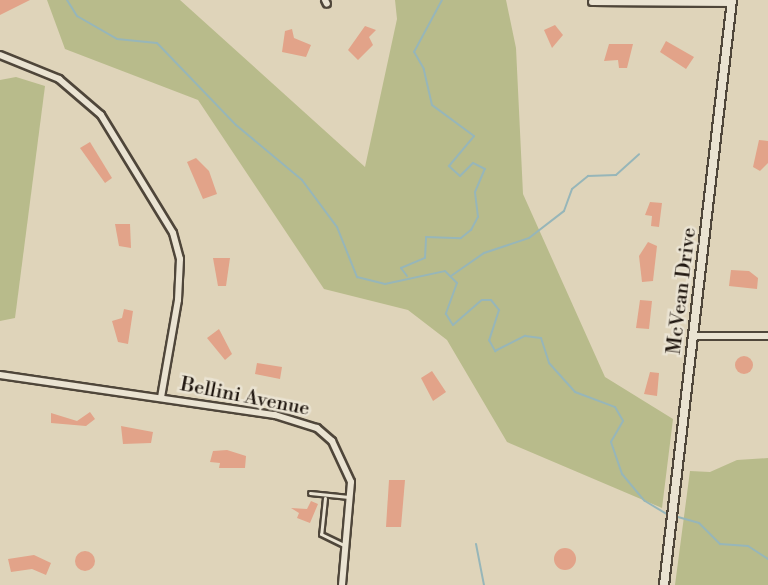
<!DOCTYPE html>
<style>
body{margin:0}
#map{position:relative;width:768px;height:585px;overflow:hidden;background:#dfd4ba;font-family:"Libre Bodoni",serif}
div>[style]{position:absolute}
.green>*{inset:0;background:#b8bb8b}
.stream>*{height:2px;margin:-1px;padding:0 1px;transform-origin:1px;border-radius:1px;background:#97b6b9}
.building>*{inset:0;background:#e2a389}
.round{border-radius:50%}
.roads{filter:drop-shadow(2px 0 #4f463a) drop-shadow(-2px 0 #4f463a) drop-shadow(0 2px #4f463a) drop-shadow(0 -2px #4f463a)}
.service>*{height:3px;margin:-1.5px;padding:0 1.5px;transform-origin:1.5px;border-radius:1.5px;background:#eae3d2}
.minor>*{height:6px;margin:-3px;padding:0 3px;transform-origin:3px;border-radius:3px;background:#eae3d2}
.secondary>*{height:8px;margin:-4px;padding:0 4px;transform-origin:4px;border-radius:4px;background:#eae3d2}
span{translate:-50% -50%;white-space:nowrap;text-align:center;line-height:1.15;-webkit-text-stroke:5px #eae3d2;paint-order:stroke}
.street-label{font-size:20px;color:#1f160f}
</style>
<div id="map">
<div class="green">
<div style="clip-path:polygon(47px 0,180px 0,365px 167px,397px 19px,395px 0,506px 0,516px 48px,523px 194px,605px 377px,673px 419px,662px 508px,507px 442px,447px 340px,408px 310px,324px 289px,198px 100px,65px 49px)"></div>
<div style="clip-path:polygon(16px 77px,45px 86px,15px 318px,0 321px,0 80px)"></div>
<div style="clip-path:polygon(768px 458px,768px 585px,675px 585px,690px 471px,710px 472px,737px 460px)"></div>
</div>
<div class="stream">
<div style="left:67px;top:0;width:19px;rotate:58deg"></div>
<div style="left:77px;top:16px;width:46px;rotate:29.9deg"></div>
<div style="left:117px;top:39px;width:40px;rotate:5.7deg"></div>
<div style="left:157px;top:43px;width:114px;rotate:46.1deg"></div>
<div style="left:236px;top:125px;width:86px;rotate:39.8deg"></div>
<div style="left:302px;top:180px;width:59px;rotate:53.3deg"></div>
<div style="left:337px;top:227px;width:54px;rotate:68.2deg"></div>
<div style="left:357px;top:277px;width:29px;rotate:14deg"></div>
<div style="left:385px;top:284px;width:61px;rotate:-12.2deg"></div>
<div style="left:445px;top:271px;width:17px;rotate:45deg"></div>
<div style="left:457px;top:283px;width:33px;rotate:110deg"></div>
<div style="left:446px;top:314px;width:13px;rotate:58deg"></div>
<div style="left:453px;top:325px;width:38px;rotate:-41deg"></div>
<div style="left:482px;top:300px;width:9px"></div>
<div style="left:491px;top:300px;width:13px;rotate:51deg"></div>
<div style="left:499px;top:310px;width:32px;rotate:108deg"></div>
<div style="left:489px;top:340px;width:13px;rotate:61deg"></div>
<div style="left:495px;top:351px;width:34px;rotate:-27deg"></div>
<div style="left:525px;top:336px;width:16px;rotate:7deg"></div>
<div style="left:541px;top:338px;width:26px;rotate:72deg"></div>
<div style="left:549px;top:363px;width:39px;rotate:48deg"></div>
<div style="left:575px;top:392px;width:43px;rotate:20.6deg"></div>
<div style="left:615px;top:407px;width:16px;rotate:60deg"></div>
<div style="left:623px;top:421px;width:24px;rotate:120deg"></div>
<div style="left:611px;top:442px;width:34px;rotate:71deg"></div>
<div style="left:622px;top:474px;width:35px;rotate:50deg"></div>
<div style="left:645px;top:501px;width:26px;rotate:31deg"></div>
<div style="left:407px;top:276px;width:10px;rotate:-127deg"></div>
<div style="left:401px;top:268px;width:26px;rotate:-23deg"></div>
<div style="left:425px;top:258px;width:21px;rotate:-87deg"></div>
<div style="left:426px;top:237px;width:35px;rotate:2deg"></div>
<div style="left:461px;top:238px;width:13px;rotate:-39deg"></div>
<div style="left:471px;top:230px;width:15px;rotate:-62deg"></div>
<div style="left:478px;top:217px;width:25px;rotate:-97deg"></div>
<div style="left:475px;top:192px;width:25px;rotate:-67deg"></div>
<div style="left:485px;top:169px;width:13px;rotate:-153deg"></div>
<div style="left:473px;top:163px;width:18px;rotate:135deg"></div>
<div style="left:460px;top:176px;width:15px;rotate:-138deg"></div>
<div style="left:449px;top:166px;width:39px;rotate:-50deg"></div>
<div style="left:474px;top:136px;width:52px;rotate:-143.6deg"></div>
<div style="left:432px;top:105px;width:37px;rotate:-103deg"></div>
<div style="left:424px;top:69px;width:20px;rotate:-120deg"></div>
<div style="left:414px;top:52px;width:59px;rotate:-61.7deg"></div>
<div style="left:451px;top:276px;width:40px;rotate:-34.9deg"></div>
<div style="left:484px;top:253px;width:47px;rotate:-18.4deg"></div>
<div style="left:529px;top:238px;width:44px;rotate:-37.6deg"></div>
<div style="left:564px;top:211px;width:23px;rotate:-70deg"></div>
<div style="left:572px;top:189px;width:21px;rotate:-39deg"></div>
<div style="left:588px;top:176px;width:28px;rotate:-2deg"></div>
<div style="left:616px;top:175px;width:31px;rotate:-42deg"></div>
<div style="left:678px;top:517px;width:22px;rotate:16deg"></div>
<div style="left:699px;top:523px;width:30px;rotate:45deg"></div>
<div style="left:720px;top:544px;width:28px;rotate:4deg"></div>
<div style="left:748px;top:546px;width:24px;rotate:33deg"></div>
<div style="left:476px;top:544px;width:42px;rotate:79deg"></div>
</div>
<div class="building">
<div style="clip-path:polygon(0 0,30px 0,0 15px)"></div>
<div style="clip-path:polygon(555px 25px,563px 35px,552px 48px,544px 30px)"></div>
<div style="clip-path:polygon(365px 26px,376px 30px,369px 37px,373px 45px,358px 60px,348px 50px)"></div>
<div style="clip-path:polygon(292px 29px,294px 38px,311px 45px,306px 57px,282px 52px,285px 31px)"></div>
<div style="clip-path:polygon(666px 41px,694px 57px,686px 69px,660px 52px)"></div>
<div style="clip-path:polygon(633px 44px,627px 68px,619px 68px,618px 60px,604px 61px,609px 44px)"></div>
<div style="clip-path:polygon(759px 140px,768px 141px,768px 163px,760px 171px,753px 167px)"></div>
<div style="clip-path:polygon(90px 142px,112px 178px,105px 183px,80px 148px)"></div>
<div style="clip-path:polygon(196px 158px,209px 171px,217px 194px,203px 199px,187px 162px)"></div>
<div style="clip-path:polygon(650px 202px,662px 203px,659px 227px,651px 226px,652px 216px,645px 215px)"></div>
<div style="clip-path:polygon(115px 224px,130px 224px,131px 248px,119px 246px)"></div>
<div style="clip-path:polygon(648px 242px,657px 246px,653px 281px,642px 282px,639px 256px)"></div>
<div style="clip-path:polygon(213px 258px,230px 258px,226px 286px,218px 286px)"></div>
<div style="clip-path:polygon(731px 270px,749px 271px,758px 278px,757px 289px,729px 286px)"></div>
<div style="clip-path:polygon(640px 300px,652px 301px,649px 329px,636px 328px)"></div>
<div style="clip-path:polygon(124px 309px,133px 311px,128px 344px,118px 342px,112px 321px,122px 318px)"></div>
<div style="clip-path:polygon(219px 329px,232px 354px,225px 360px,207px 338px)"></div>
<div class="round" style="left:735px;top:356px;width:18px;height:18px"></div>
<div style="clip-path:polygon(257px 363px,282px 367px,280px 379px,255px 374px)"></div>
<div style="clip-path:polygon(432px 371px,446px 392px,433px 401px,421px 378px)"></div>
<div style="clip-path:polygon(650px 372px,659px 373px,657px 396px,644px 394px)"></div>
<div style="clip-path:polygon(90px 412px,95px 419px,86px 426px,51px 423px,51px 413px,77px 421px)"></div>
<div style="clip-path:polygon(121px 426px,153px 432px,151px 443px,123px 444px)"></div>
<div style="clip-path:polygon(227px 450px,246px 456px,245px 468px,219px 468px,220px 463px,210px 462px,213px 451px)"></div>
<div style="clip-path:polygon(389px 480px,405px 480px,401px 527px,386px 527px)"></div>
<div style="clip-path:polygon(311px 501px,318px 504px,310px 523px,297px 518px,299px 513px,291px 508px,307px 509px)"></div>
<div class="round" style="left:554px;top:548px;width:22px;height:22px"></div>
<div class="round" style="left:75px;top:551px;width:20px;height:20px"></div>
<div style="clip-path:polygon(34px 555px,51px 563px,46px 575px,32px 569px,11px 572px,8px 559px)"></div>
</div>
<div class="roads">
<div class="service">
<div style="left:310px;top:493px;width:39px;rotate:6deg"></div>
<div style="left:325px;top:498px;width:36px;rotate:96deg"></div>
<div style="left:321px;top:534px;width:25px;rotate:26deg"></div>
</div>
<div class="minor">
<div style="left:325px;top:0;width:4px;rotate:63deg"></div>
<div style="left:592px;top:2px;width:140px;rotate:0.4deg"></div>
<div style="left:0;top:55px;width:64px;rotate:22.1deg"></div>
<div style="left:59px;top:79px;width:55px;rotate:40.6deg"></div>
<div style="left:101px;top:115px;width:138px;rotate:58.6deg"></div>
<div style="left:173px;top:233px;width:27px;rotate:75deg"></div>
<div style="left:180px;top:259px;width:41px;rotate:92.8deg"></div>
<div style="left:178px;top:300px;width:98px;rotate:99.9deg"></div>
<div style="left:694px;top:336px;width:74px"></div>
<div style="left:0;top:375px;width:278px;rotate:8.3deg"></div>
<div style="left:275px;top:415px;width:44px;rotate:17.2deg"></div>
<div style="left:317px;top:428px;width:20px;rotate:41deg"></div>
<div style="left:332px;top:441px;width:45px;rotate:65.1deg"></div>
<div style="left:351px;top:482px;width:103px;rotate:95deg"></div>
</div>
<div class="secondary">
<div style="left:664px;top:585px;width:589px;rotate:-83.37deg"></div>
</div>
</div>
<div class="street-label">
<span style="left:682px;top:291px;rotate:-83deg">McVean Drive</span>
<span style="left:245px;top:397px;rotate:11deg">Bellini Avenue</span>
</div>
</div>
